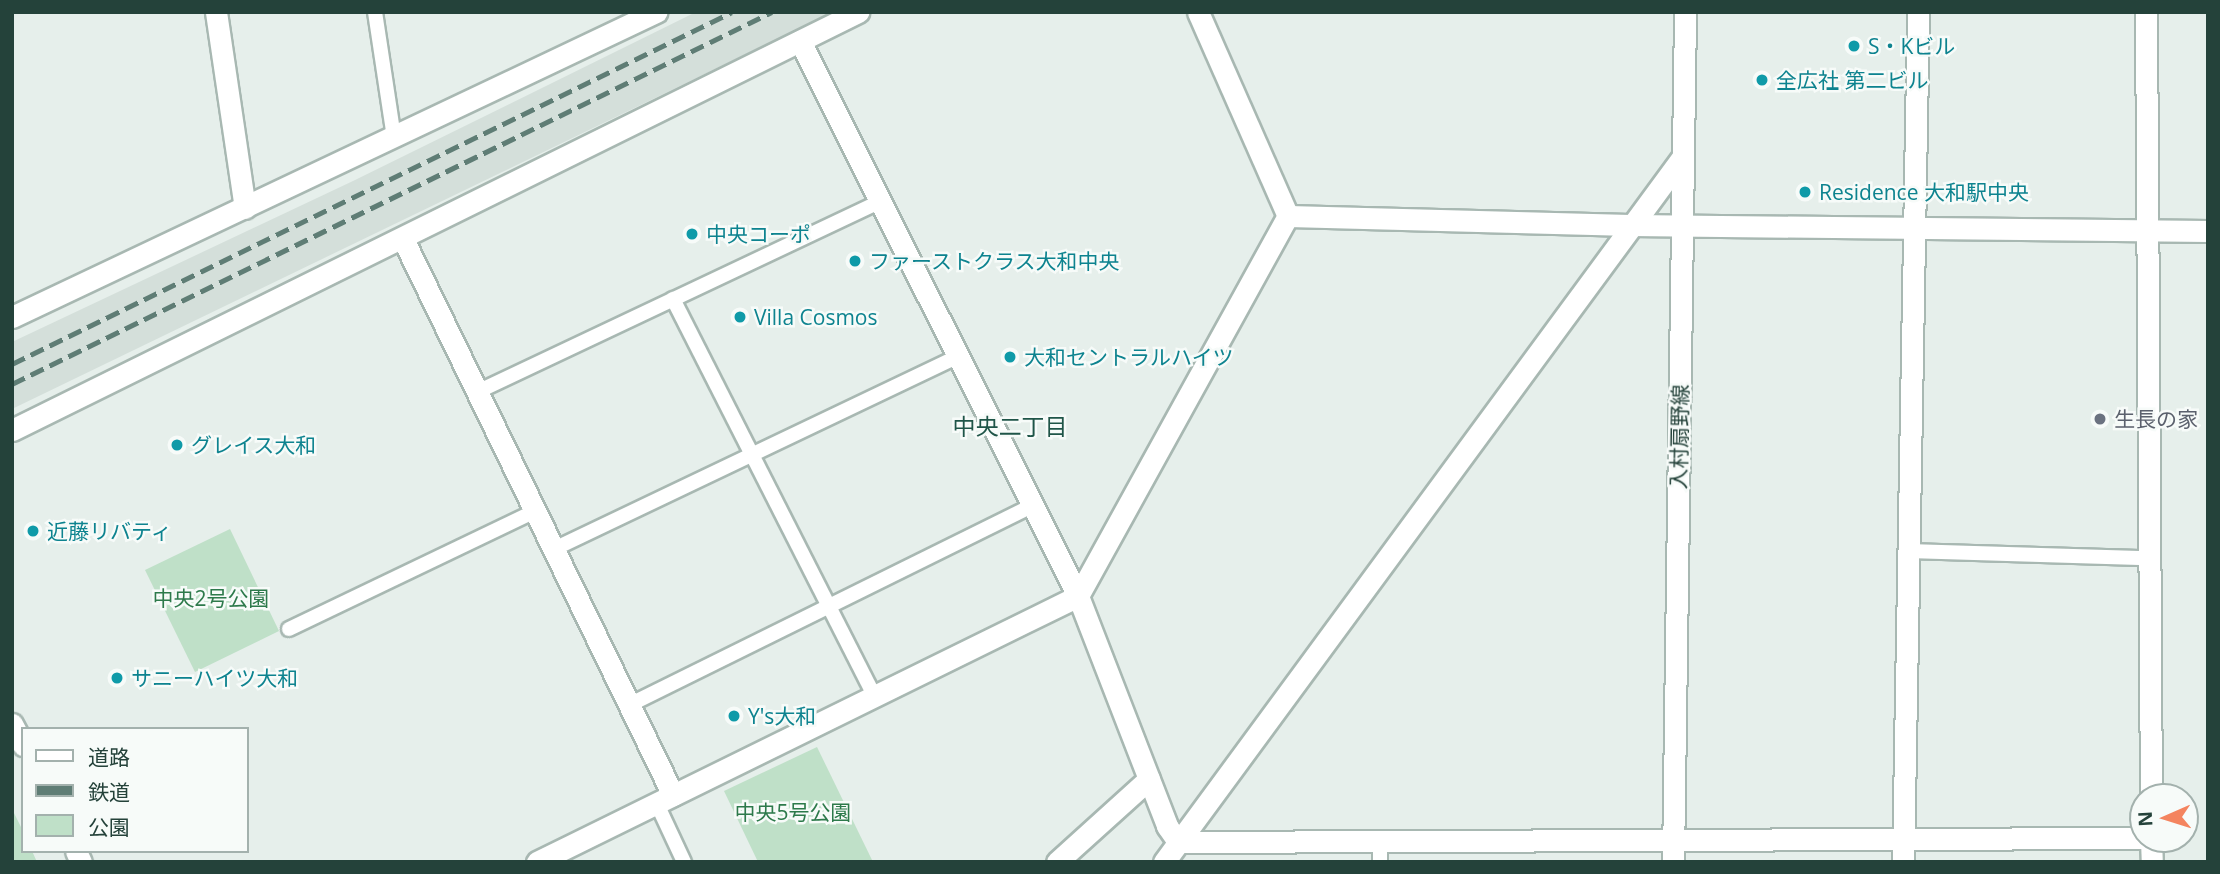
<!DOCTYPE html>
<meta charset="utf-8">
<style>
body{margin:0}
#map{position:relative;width:2220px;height:874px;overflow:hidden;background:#e6efeb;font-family:"Open Sans","Noto Sans JP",sans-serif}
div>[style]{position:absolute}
.built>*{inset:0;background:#d4dfda}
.green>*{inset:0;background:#bfe0c8}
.roads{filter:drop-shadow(2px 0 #a8b8b2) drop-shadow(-2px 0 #a8b8b2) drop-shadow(0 2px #a8b8b2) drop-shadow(0 -2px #a8b8b2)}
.lane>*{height:14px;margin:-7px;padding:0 7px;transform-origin:7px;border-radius:7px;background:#fff}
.street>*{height:21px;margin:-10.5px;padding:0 10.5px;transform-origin:10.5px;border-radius:10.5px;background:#fff}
.secondary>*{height:21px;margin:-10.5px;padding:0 10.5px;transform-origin:10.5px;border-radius:10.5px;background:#fff}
.rail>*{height:5px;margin-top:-2.5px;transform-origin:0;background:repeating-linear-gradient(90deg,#5f7d75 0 14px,transparent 0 21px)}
.dots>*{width:19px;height:19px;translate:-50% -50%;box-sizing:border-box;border:4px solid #f7fbf9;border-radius:50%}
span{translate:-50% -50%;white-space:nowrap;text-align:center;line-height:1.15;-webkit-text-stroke:5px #f7fbf9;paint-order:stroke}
.culture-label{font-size:21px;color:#0d838f}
.left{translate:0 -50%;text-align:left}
.worship-label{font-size:21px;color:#5b616d}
.street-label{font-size:21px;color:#24423a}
.park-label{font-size:21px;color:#2d7a4b}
.neighbourhood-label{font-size:23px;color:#1f5548}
.frame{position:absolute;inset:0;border:14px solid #24423a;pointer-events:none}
.legend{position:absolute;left:21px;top:727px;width:228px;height:126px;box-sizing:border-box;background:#f7fbf9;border:2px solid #a3b1ad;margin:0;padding:9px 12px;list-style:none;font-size:21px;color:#24423a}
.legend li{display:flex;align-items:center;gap:14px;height:35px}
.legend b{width:35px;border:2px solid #a3b1ad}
.north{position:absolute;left:2129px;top:783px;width:70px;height:70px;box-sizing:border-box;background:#f7fbf9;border:2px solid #a3b1ad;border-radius:50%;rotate:267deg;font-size:19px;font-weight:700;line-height:28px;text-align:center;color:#24423a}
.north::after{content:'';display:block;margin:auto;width:24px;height:32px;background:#f4845f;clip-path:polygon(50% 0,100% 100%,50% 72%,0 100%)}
</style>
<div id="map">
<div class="built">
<div style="clip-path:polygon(696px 12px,833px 12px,12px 409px,12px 342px,353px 181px)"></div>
</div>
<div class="green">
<div style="clip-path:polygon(230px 529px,279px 631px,195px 672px,145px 570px)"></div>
<div style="clip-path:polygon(817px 747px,873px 862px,758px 862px,724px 791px)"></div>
<div style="clip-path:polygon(12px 809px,23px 831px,23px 851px,32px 851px,37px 862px,12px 862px)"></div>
</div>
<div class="roads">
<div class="lane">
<div style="left:375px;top:12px;width:127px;rotate:81.4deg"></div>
<div style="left:673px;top:299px;width:445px;rotate:63.1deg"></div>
<div style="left:477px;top:392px;width:447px;rotate:-25.3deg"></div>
<div style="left:554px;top:549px;width:449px;rotate:-25.5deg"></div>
<div style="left:1907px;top:551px;width:242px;rotate:1.7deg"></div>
<div style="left:289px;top:629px;width:273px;rotate:-25.6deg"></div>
<div style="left:629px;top:705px;width:452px;rotate:-26.3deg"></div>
<div style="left:657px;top:804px;width:64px;rotate:65deg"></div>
<div style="left:1380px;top:862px;width:21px;rotate:-90deg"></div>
</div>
<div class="street">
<div style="left:216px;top:12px;width:198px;rotate:81.6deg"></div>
<div style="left:1198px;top:12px;width:223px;rotate:66.2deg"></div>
<div style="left:2146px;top:12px;width:785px;rotate:89.64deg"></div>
<div style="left:800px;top:41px;width:621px;rotate:63.39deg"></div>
<div style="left:1078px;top:596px;width:247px;rotate:68.8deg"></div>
<div style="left:1167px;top:826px;width:19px;rotate:55deg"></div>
<div style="left:1178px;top:842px;width:965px;rotate:-0.24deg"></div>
<div style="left:1288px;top:216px;width:342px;rotate:1.5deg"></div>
<div style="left:1630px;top:225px;width:578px;rotate:0.59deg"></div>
<div style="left:403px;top:239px;width:618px;rotate:64.1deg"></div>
<div style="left:12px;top:317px;width:713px;rotate:-25.34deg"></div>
<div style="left:12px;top:430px;width:944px;rotate:-26.29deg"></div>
<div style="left:2151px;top:839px;width:23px;rotate:88deg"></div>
<div style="left:537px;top:862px;width:603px;rotate:-26.18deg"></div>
<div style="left:1078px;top:596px;width:434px;rotate:-61.1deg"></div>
<div style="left:1057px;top:862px;width:124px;rotate:-42.1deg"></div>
<div style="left:1903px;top:862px;width:850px;rotate:-88.99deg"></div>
</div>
<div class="secondary">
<div style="left:12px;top:724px;width:24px;rotate:62deg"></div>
<div style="left:76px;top:851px;width:12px;rotate:66deg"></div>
<div style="left:1164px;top:862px;width:873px;rotate:-53.67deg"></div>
<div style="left:1673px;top:862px;width:850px;rotate:-89.19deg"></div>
</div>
</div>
<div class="rail">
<div style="left:12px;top:364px;width:801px;rotate:-26.05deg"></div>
<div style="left:12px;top:384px;width:846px;rotate:-26.08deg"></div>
</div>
<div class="dots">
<div style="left:1854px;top:46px;background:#0f9aa8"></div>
<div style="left:1762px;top:80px;background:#0f9aa8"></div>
<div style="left:1805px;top:192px;background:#0f9aa8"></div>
<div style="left:692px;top:234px;background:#0f9aa8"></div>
<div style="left:855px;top:261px;background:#0f9aa8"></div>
<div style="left:740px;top:317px;background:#0f9aa8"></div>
<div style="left:1010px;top:357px;background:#0f9aa8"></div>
<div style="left:2100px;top:419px;background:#6b7280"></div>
<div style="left:177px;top:445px;background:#0f9aa8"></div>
<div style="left:33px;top:531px;background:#0f9aa8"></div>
<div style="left:117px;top:678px;background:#0f9aa8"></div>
<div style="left:734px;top:716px;background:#0f9aa8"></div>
</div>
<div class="culture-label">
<span class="left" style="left:1868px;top:46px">S・Kビル</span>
<span class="left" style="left:1776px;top:80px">全広社 第二ビル</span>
<span class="left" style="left:1819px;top:192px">Residence 大和駅中央</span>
<span class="left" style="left:706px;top:234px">中央コーポ</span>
<span class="left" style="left:869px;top:261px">ファーストクラス大和中央</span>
<span class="left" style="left:754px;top:317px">Villa Cosmos</span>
<span class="left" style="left:1024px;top:357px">大和セントラルハイツ</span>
<span class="left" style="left:191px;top:445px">グレイス大和</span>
<span class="left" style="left:47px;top:531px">近藤リバティ</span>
<span class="left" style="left:131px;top:678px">サニーハイツ大和</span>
<span class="left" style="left:748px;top:716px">Y's大和</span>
</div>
<div class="worship-label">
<span class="left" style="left:2114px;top:419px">生長の家</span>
</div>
<div class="street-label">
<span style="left:1679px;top:437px;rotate:-89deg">入村扇野線</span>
</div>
<div class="park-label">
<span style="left:211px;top:598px">中央2号公園</span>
<span style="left:793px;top:812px">中央5号公園</span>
</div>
<div class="neighbourhood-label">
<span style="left:1010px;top:426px">中央二丁目</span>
</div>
<div class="frame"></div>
<ul class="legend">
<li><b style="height:9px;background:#fff"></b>道路</li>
<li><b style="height:9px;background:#5f7d75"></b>鉄道</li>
<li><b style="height:19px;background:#bfe0c8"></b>公園</li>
</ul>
<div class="north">N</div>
</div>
